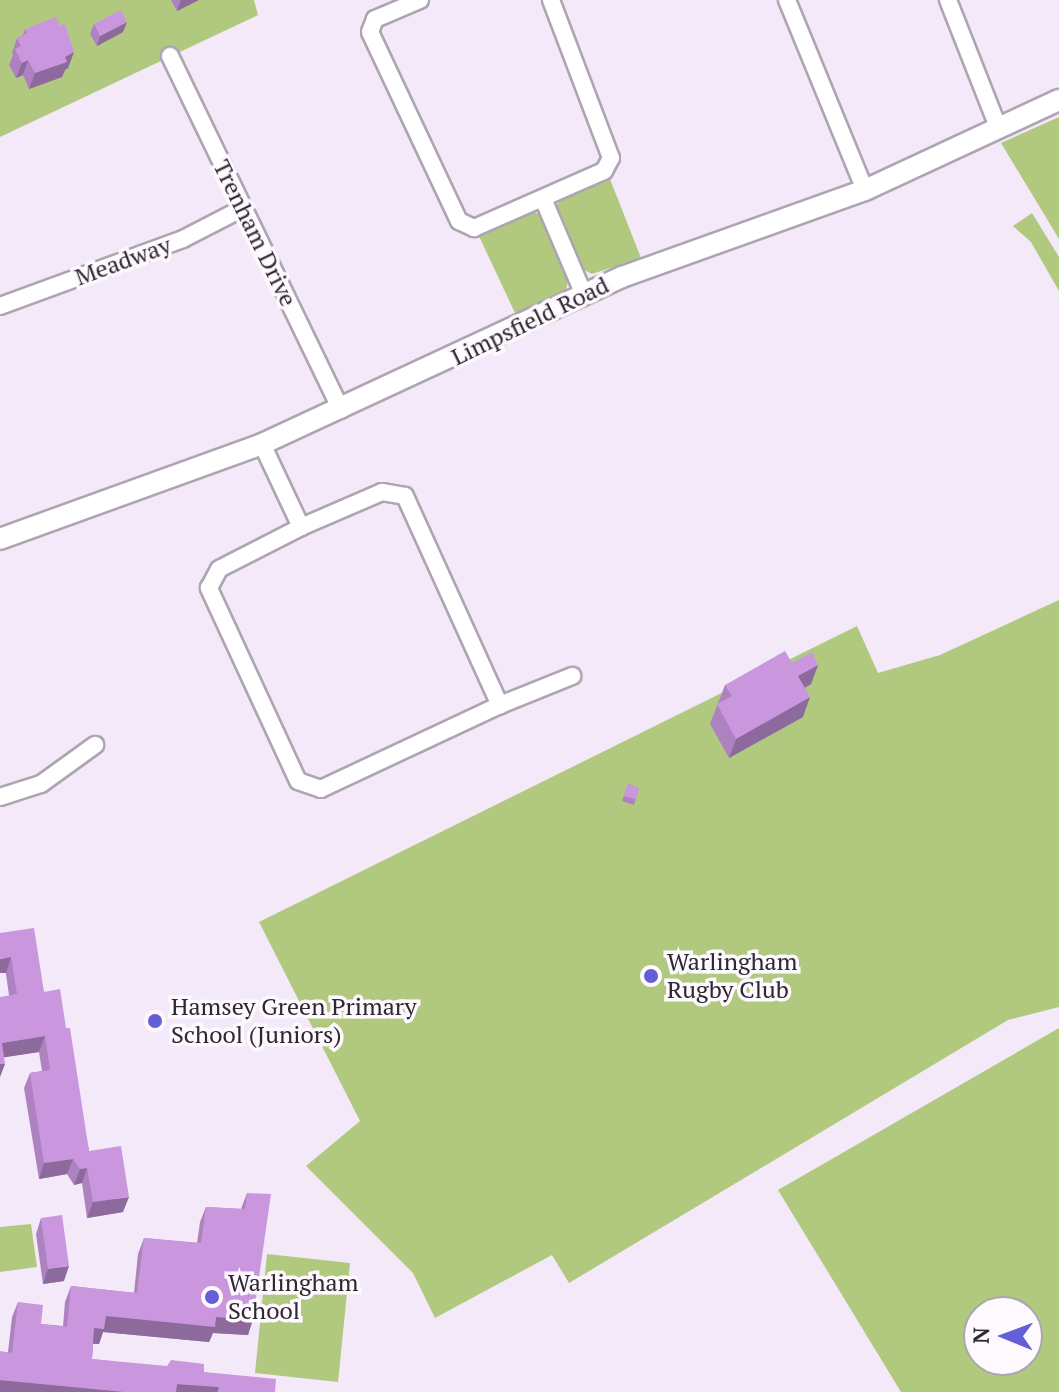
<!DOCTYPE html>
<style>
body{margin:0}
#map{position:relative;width:1059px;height:1392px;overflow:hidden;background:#f3e9f8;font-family:"PT Serif",serif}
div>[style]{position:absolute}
.green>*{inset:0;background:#b0c97f}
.roads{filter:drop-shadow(2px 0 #aea4b2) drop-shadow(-2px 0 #aea4b2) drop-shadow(0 2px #aea4b2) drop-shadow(0 -2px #aea4b2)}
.minor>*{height:16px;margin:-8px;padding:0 8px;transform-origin:8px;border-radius:8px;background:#fff}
.major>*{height:20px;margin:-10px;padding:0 10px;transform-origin:10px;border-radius:10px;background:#fff}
.wall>*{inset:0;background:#ae82c0}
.shaded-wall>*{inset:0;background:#8d6a9c}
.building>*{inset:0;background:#ca97df}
.dots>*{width:22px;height:22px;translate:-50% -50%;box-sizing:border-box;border:4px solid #fdf9ff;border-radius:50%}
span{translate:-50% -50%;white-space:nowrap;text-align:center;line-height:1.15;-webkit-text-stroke:7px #fdf9ff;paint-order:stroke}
.street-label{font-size:24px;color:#2d292f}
.poi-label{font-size:24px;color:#2d292f}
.left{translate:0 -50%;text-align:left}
.north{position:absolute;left:963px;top:1296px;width:80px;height:80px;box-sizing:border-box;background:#fdf9ff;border:2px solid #aaa6ac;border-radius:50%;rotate:271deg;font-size:22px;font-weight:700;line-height:32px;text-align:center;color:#2d292f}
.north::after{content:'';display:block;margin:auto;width:28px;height:36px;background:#645ed7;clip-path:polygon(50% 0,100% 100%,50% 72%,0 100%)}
</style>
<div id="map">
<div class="green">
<div style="clip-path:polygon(0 0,254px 0,258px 15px,0 137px)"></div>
<div style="clip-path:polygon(1059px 117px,1059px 239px,1001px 143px)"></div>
<div style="clip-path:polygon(610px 179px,641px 258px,592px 274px,581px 268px,556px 206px,562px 198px)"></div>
<div style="clip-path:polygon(532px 212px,543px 215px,569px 277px,566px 290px,515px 313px,478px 234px)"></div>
<div style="clip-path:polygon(1032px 213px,1059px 257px,1059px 291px,1031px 242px,1013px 226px)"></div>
<div style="clip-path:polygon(1059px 600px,1059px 1007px,1008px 1020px,569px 1283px,552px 1255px,435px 1318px,413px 1273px,306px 1166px,360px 1121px,259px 922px,857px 626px,878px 673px,940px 655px)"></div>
<div style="clip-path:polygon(evenodd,1059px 1028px,1059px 1392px,901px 1392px,778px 1190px,1059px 1028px,1027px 1312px,1027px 1360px,979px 1360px,979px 1312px,1027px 1312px)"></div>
<div style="clip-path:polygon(31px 1224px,37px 1267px,0 1272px,0 1227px)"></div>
<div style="clip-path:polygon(267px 1254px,350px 1263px,338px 1382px,255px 1373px)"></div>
</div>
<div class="roads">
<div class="minor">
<div style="left:420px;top:0;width:49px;rotate:157.1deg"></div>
<div style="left:375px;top:19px;width:14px;rotate:111deg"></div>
<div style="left:370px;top:32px;width:209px;rotate:64.8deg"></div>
<div style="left:459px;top:221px;width:17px;rotate:25deg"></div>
<div style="left:474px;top:228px;width:142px;rotate:-23.7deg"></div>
<div style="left:604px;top:171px;width:15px;rotate:-62deg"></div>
<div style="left:611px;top:158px;width:169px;rotate:-110.8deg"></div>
<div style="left:787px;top:0;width:205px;rotate:67.7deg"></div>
<div style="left:948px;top:0;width:136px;rotate:68.5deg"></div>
<div style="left:170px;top:56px;width:393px;rotate:64.2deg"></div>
<div style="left:544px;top:201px;width:102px;rotate:66.9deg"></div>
<div style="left:0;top:306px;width:195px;rotate:-20.1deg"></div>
<div style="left:183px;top:239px;width:68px;rotate:-27.3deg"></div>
<div style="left:262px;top:444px;width:92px;rotate:64.8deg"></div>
<div style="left:301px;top:527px;width:88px;rotate:-23.4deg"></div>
<div style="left:382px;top:492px;width:23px;rotate:10deg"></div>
<div style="left:405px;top:496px;width:230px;rotate:65.6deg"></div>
<div style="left:500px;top:705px;width:198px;rotate:154.9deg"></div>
<div style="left:321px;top:789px;width:24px;rotate:-161deg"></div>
<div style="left:298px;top:781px;width:213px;rotate:-114.8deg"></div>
<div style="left:209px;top:588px;width:21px;rotate:-62deg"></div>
<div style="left:219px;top:569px;width:92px;rotate:-27.1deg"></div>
<div style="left:500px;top:705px;width:78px;rotate:-21.9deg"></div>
<div style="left:0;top:797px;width:43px;rotate:-17.6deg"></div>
<div style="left:41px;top:784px;width:67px;rotate:-35.8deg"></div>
</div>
<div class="major">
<div style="left:0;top:539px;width:279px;rotate:-19.9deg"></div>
<div style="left:262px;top:444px;width:397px;rotate:-24.9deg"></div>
<div style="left:622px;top:277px;width:258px;rotate:-19.7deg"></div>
<div style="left:865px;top:190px;width:214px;rotate:-24.9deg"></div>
</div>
</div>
<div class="wall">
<div style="clip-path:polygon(171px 0,199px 0,177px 11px)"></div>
<div style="clip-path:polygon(94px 24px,123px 32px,97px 46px,90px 34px)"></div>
<div style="clip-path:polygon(25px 29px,74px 52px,68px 68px,65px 70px,62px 77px,29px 89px,23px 75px,16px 78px,9px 65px,13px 55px,12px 53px,17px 38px,23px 35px)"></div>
<div style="clip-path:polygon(792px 663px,818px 665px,811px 684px,805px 688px,803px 717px,729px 758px,710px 724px,725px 685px)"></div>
<div style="clip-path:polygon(628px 784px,639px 788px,634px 805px,622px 801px)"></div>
<div style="clip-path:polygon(0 933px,44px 992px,66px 1028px,89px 1151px,123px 1212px,87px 1218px,82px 1183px,74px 1185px,67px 1174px,39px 1179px,24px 1088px,30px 1073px,42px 1071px,39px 1052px,4px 1057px,0 1077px,9px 995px)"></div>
<div style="clip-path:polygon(247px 1193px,253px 1319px,248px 1335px,213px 1333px,209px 1342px,103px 1332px,99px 1344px,93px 1344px,92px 1359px,204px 1372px,275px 1392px,0 1392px,8px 1352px,12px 1317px,18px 1302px,41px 1324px,63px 1326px,65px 1302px,71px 1286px,134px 1293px,138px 1254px,144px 1238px,197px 1243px,200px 1222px,206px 1207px,241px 1209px)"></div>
<div style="clip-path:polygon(41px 1218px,64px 1281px,43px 1284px,36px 1234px)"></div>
</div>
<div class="shaded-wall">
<div style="clip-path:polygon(181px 0,199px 0,177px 11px)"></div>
<div style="clip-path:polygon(127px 22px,123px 32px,97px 46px,100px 36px)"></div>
<div style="clip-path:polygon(74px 52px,68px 68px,65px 70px,62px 77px,29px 89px,35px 73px)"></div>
<div style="clip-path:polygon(28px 60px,23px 75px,16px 78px,22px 63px)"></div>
<div style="clip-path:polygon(818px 665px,811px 684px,791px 695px,798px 676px)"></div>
<div style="clip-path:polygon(810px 697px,803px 717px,729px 758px,736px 739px)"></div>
<div style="clip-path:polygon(11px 957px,6px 973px,0 973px,0 959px)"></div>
<div style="clip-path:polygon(45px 1036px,39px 1052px,0 1058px,2px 1043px)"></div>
<div style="clip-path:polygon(0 1064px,5px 1064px,0 1077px)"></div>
<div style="clip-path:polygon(73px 1159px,67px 1174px,39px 1179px,44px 1163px)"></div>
<div style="clip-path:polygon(87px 1168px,82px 1183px,74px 1185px,80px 1169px)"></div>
<div style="clip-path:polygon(129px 1197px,123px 1212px,87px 1218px,93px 1202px)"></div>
<div style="clip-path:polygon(69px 1266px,64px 1281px,43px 1284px,48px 1269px)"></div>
<div style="clip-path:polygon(106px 1316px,216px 1317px,253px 1319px,248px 1335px,213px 1333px,209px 1342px,103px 1332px,99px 1344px,88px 1343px,94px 1328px)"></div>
<div style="clip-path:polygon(0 1380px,125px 1392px,0 1392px)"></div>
<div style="clip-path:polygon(177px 1384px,219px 1387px,217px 1392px,174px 1392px)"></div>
</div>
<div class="building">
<div style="clip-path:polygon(121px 10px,127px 22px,100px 36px,94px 24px)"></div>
<div style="clip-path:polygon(56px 17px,60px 26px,65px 23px,74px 52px,65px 57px,67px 62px,35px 73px,28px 60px,22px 63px,15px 49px,21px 46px,17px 38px,27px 33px,25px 29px)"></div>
<div style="clip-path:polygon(785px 651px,792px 663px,812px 652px,818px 665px,798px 676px,810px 697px,736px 739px,717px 704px,732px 696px,725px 685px)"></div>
<div style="clip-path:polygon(628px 784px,639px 788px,636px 799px,624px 796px)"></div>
<div style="clip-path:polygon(34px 928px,44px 992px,60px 989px,66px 1028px,70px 1028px,89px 1151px,121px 1146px,129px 1197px,93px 1202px,87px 1168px,80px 1169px,73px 1159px,44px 1163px,30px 1073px,50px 1070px,45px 1036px,2px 1043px,5px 1064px,0 1064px,0 997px,17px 994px,11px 957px,0 959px,0 933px)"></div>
<div style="clip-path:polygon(247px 1193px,271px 1194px,253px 1319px,216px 1317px,215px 1327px,106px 1316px,104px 1329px,94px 1328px,92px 1359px,167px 1366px,171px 1360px,204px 1364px,204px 1372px,276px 1379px,275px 1392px,218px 1392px,219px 1387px,177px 1384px,176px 1392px,125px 1392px,0 1380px,0 1351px,12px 1353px,18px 1302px,43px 1305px,41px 1324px,67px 1327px,71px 1286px,137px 1293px,144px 1238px,201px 1243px,206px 1207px,245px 1209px)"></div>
<div style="clip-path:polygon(62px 1215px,69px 1266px,48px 1269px,41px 1218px)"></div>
</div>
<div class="dots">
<div style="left:651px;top:976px;background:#645ed7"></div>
<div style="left:155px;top:1021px;background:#645ed7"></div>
<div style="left:212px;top:1297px;background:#645ed7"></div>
</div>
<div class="street-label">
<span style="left:255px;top:233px;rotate:64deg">Trenham Drive</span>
<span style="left:123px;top:261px;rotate:-20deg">Meadway</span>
<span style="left:530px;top:321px;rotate:-26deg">Limpsfield Road</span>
</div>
<div class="poi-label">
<span class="left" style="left:667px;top:976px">Warlingham<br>Rugby Club</span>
<span class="left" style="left:171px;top:1021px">Hamsey Green Primary<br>School (Juniors)</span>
<span class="left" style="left:228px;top:1297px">Warlingham<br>School</span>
</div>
<div class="north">N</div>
</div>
